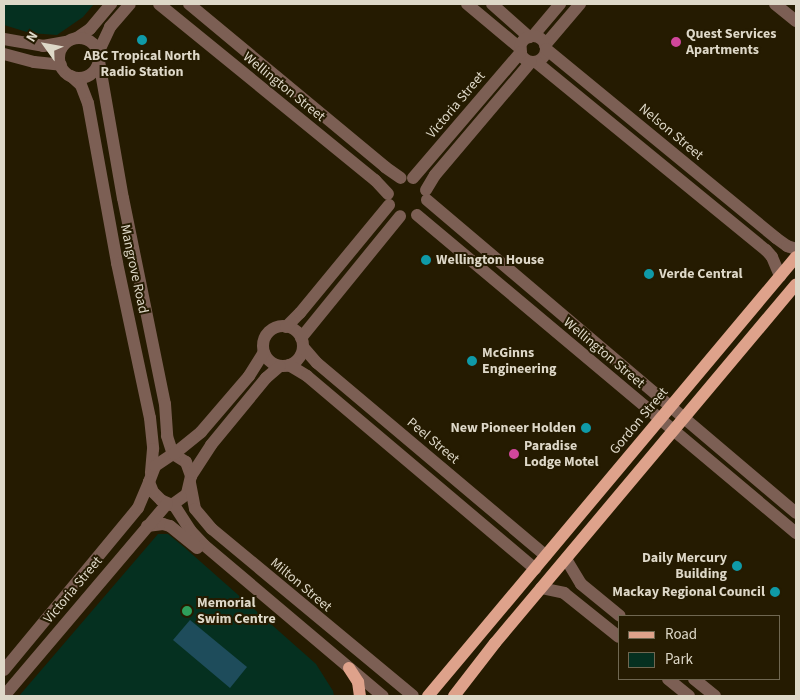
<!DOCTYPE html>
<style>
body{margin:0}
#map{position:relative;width:800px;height:700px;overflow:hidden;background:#251b01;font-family:"Source Sans 3",sans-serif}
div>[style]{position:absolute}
.green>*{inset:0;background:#053020}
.water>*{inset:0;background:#1e4c5b}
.minor>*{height:12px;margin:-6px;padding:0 6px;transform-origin:6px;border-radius:6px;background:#7c5f54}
.minor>.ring{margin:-6px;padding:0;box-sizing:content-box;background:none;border:12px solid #7c5f54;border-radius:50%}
.major>*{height:12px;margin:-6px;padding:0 6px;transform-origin:6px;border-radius:6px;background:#dea28b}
.dots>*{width:14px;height:14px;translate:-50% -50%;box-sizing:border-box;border:2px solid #251b01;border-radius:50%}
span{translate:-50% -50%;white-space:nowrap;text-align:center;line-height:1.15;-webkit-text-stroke:4px #251b01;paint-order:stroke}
.poi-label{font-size:14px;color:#ded8c8;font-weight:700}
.left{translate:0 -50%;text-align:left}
.right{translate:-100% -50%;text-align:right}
.street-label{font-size:14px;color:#ded8c8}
.frame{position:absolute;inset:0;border:5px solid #ded8c8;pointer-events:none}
.legend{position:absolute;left:618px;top:615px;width:162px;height:65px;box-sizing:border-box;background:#251b01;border:1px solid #6f6751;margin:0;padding:6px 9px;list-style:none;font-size:15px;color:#ded8c8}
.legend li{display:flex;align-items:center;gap:10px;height:25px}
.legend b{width:25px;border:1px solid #6f6751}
.north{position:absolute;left:20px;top:20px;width:50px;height:50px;-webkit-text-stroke:4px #251b01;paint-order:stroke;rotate:302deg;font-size:14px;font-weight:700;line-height:20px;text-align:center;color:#ded8c8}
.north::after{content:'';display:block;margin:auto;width:18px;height:22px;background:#ded8c8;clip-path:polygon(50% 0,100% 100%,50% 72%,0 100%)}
</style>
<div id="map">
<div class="green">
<div style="clip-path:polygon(4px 4px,94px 4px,83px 17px,57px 35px,30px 33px,4px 25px)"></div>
<div style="clip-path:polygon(158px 534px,168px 534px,184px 547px,316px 664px,333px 691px,334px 696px,19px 696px)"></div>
</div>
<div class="water">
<div style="clip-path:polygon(190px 620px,247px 667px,230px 688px,173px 640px)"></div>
</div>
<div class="minor">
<div style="left:159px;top:4px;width:279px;rotate:39.2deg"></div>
<div style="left:375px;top:180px;width:19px;rotate:47deg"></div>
<div style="left:189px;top:4px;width:255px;rotate:39.7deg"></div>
<div style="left:385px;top:167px;width:19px;rotate:35deg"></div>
<div style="left:467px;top:4px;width:70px;rotate:39.8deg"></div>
<div style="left:492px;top:4px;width:50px;rotate:41.7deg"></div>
<div style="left:775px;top:4px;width:27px;rotate:39deg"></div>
<div style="left:533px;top:36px;width:42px;rotate:-49.8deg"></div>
<div class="ring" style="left:520px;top:36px;width:14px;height:14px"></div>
<div style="left:77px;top:38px;width:16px;rotate:-35deg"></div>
<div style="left:90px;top:29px;width:33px;rotate:-50deg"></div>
<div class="ring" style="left:59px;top:38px;width:28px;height:28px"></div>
<div style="left:4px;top:39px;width:40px;rotate:10deg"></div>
<div style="left:43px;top:46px;width:23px;rotate:-10deg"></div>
<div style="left:545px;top:45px;width:54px;rotate:-49.5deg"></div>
<div style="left:546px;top:49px;width:298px;rotate:39.4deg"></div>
<div style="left:776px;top:238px;width:14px;rotate:36deg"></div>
<div style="left:787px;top:246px;width:9px;rotate:18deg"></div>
<div style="left:98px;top:53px;width:29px;rotate:-65deg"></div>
<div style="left:110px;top:27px;width:30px;rotate:-49deg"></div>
<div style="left:4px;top:54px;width:31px;rotate:15deg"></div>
<div style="left:34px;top:62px;width:27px;rotate:6deg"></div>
<div style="left:99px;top:61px;width:139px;rotate:80.1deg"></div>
<div style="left:123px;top:198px;width:210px;rotate:78.5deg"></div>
<div style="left:165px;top:404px;width:32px;rotate:86deg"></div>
<div style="left:167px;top:436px;width:19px;rotate:72deg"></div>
<div style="left:536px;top:62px;width:297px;rotate:39.3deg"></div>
<div style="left:766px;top:250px;width:9px;rotate:49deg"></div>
<div style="left:772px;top:257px;width:21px;rotate:67deg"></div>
<div style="left:71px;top:76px;width:13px;rotate:42deg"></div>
<div style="left:81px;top:85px;width:19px;rotate:69deg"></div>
<div style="left:88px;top:103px;width:163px;rotate:79.7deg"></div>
<div style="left:117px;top:263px;width:158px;rotate:78deg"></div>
<div style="left:150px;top:418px;width:31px;rotate:84deg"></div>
<div style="left:153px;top:449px;width:24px;rotate:95deg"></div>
<div style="left:413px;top:178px;width:166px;rotate:-49.4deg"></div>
<div style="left:426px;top:190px;width:17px;rotate:-59deg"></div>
<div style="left:435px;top:175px;width:148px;rotate:-49.7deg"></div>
<div style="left:427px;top:200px;width:484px;rotate:40.3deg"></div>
<div style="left:417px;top:215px;width:495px;rotate:40deg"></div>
<div class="ring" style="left:263px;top:326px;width:28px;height:28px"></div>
<div style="left:286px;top:327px;width:20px;rotate:-45deg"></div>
<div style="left:300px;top:313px;width:140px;rotate:-50.5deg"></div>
<div style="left:301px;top:338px;width:157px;rotate:-50.9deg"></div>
<div style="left:303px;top:347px;width:21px;rotate:49deg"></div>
<div style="left:317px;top:363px;width:299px;rotate:40.1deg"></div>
<div style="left:289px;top:365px;width:21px;rotate:31deg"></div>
<div style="left:307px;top:376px;width:299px;rotate:40.2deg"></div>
<div style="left:173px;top:454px;width:15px;rotate:32deg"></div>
<div style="left:186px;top:462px;width:15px;rotate:70deg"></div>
<div style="left:191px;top:476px;width:18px;rotate:103deg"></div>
<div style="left:187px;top:494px;width:19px;rotate:144deg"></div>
<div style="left:172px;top:505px;width:12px;rotate:-156deg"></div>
<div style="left:161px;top:500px;width:11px;rotate:-135deg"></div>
<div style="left:153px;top:492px;width:11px;rotate:-112deg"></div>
<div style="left:149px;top:482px;width:17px;rotate:-69deg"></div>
<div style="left:155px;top:466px;width:22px;rotate:-34deg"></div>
<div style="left:174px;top:454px;width:35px;rotate:-39deg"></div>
<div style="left:201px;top:432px;width:74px;rotate:-49.4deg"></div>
<div style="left:249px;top:376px;width:28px;rotate:-58deg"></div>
<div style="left:191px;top:476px;width:37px;rotate:-57deg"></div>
<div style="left:211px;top:445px;width:87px;rotate:-50.6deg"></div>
<div style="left:266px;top:378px;width:18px;rotate:-41deg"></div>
<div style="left:190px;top:483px;width:26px;rotate:79deg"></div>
<div style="left:195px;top:509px;width:26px;rotate:50deg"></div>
<div style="left:212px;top:529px;width:261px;rotate:39.7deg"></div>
<div style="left:174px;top:505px;width:30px;rotate:57deg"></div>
<div style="left:190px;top:530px;width:21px;rotate:47deg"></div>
<div style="left:204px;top:545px;width:234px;rotate:40.2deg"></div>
<div style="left:147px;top:526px;width:16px;rotate:-7deg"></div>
<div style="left:163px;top:524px;width:7px;rotate:16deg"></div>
<div style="left:170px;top:526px;width:35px;rotate:39deg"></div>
<div style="left:566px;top:559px;width:29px;rotate:59deg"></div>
<div style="left:581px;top:584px;width:50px;rotate:39.4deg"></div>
<div style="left:541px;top:588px;width:24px;rotate:12deg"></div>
<div style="left:564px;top:593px;width:70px;rotate:38.7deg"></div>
<div style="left:4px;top:670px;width:210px;rotate:-50.4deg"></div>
<div style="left:138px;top:508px;width:28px;rotate:-67deg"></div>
<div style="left:668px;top:679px;width:27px;rotate:39deg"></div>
<div style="left:694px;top:679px;width:27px;rotate:39deg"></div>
<div style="left:4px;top:696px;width:252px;rotate:-49.7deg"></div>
</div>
<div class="major">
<div style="left:349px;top:668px;width:17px;rotate:57deg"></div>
<div style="left:358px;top:682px;width:14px;rotate:82deg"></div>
<div style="left:428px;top:696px;width:573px;rotate:-50.03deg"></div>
<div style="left:454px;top:696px;width:67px;rotate:-52.3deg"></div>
<div style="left:495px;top:643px;width:468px;rotate:-50deg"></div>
</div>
<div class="dots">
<div style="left:142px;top:40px;background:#0f9aa8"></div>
<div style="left:676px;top:42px;background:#d1479c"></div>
<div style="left:426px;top:260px;background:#0f9aa8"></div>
<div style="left:649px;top:274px;background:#0f9aa8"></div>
<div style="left:472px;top:361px;background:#0f9aa8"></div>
<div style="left:586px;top:428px;background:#0f9aa8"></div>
<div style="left:514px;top:454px;background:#d1479c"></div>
<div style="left:737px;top:566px;background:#0f9aa8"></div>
<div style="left:775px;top:592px;background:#0f9aa8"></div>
<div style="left:187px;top:611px;background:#2e9e5b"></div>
</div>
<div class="poi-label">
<span class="left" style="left:686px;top:42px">Quest Services<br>Apartments</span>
<span style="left:142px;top:64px">ABC Tropical North<br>Radio Station</span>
<span class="left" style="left:436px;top:260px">Wellington House</span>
<span class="left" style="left:659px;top:274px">Verde Central</span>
<span class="left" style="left:482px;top:361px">McGinns<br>Engineering</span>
<span class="right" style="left:576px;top:428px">New Pioneer Holden</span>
<span class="left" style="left:524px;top:454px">Paradise<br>Lodge Motel</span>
<span class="right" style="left:727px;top:566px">Daily Mercury<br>Building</span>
<span class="right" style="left:765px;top:592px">Mackay Regional Council</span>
<span class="left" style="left:197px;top:611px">Memorial<br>Swim Centre</span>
</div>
<div class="street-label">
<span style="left:284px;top:87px;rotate:39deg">Wellington Street</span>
<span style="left:456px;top:105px;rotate:-50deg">Victoria Street</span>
<span style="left:671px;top:132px;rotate:40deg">Nelson Street</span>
<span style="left:134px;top:269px;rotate:78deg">Mangrove Road</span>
<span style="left:604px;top:353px;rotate:40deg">Wellington Street</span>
<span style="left:639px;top:421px;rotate:-50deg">Gordon Street</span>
<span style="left:433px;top:441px;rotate:40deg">Peel Street</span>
<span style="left:301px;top:585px;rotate:40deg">Milton Street</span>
<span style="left:73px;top:590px;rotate:-50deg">Victoria Street</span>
</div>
<div class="frame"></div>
<ul class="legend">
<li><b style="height:6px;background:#dea28b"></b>Road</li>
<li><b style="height:14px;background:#053020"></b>Park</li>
</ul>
<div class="north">N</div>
</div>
